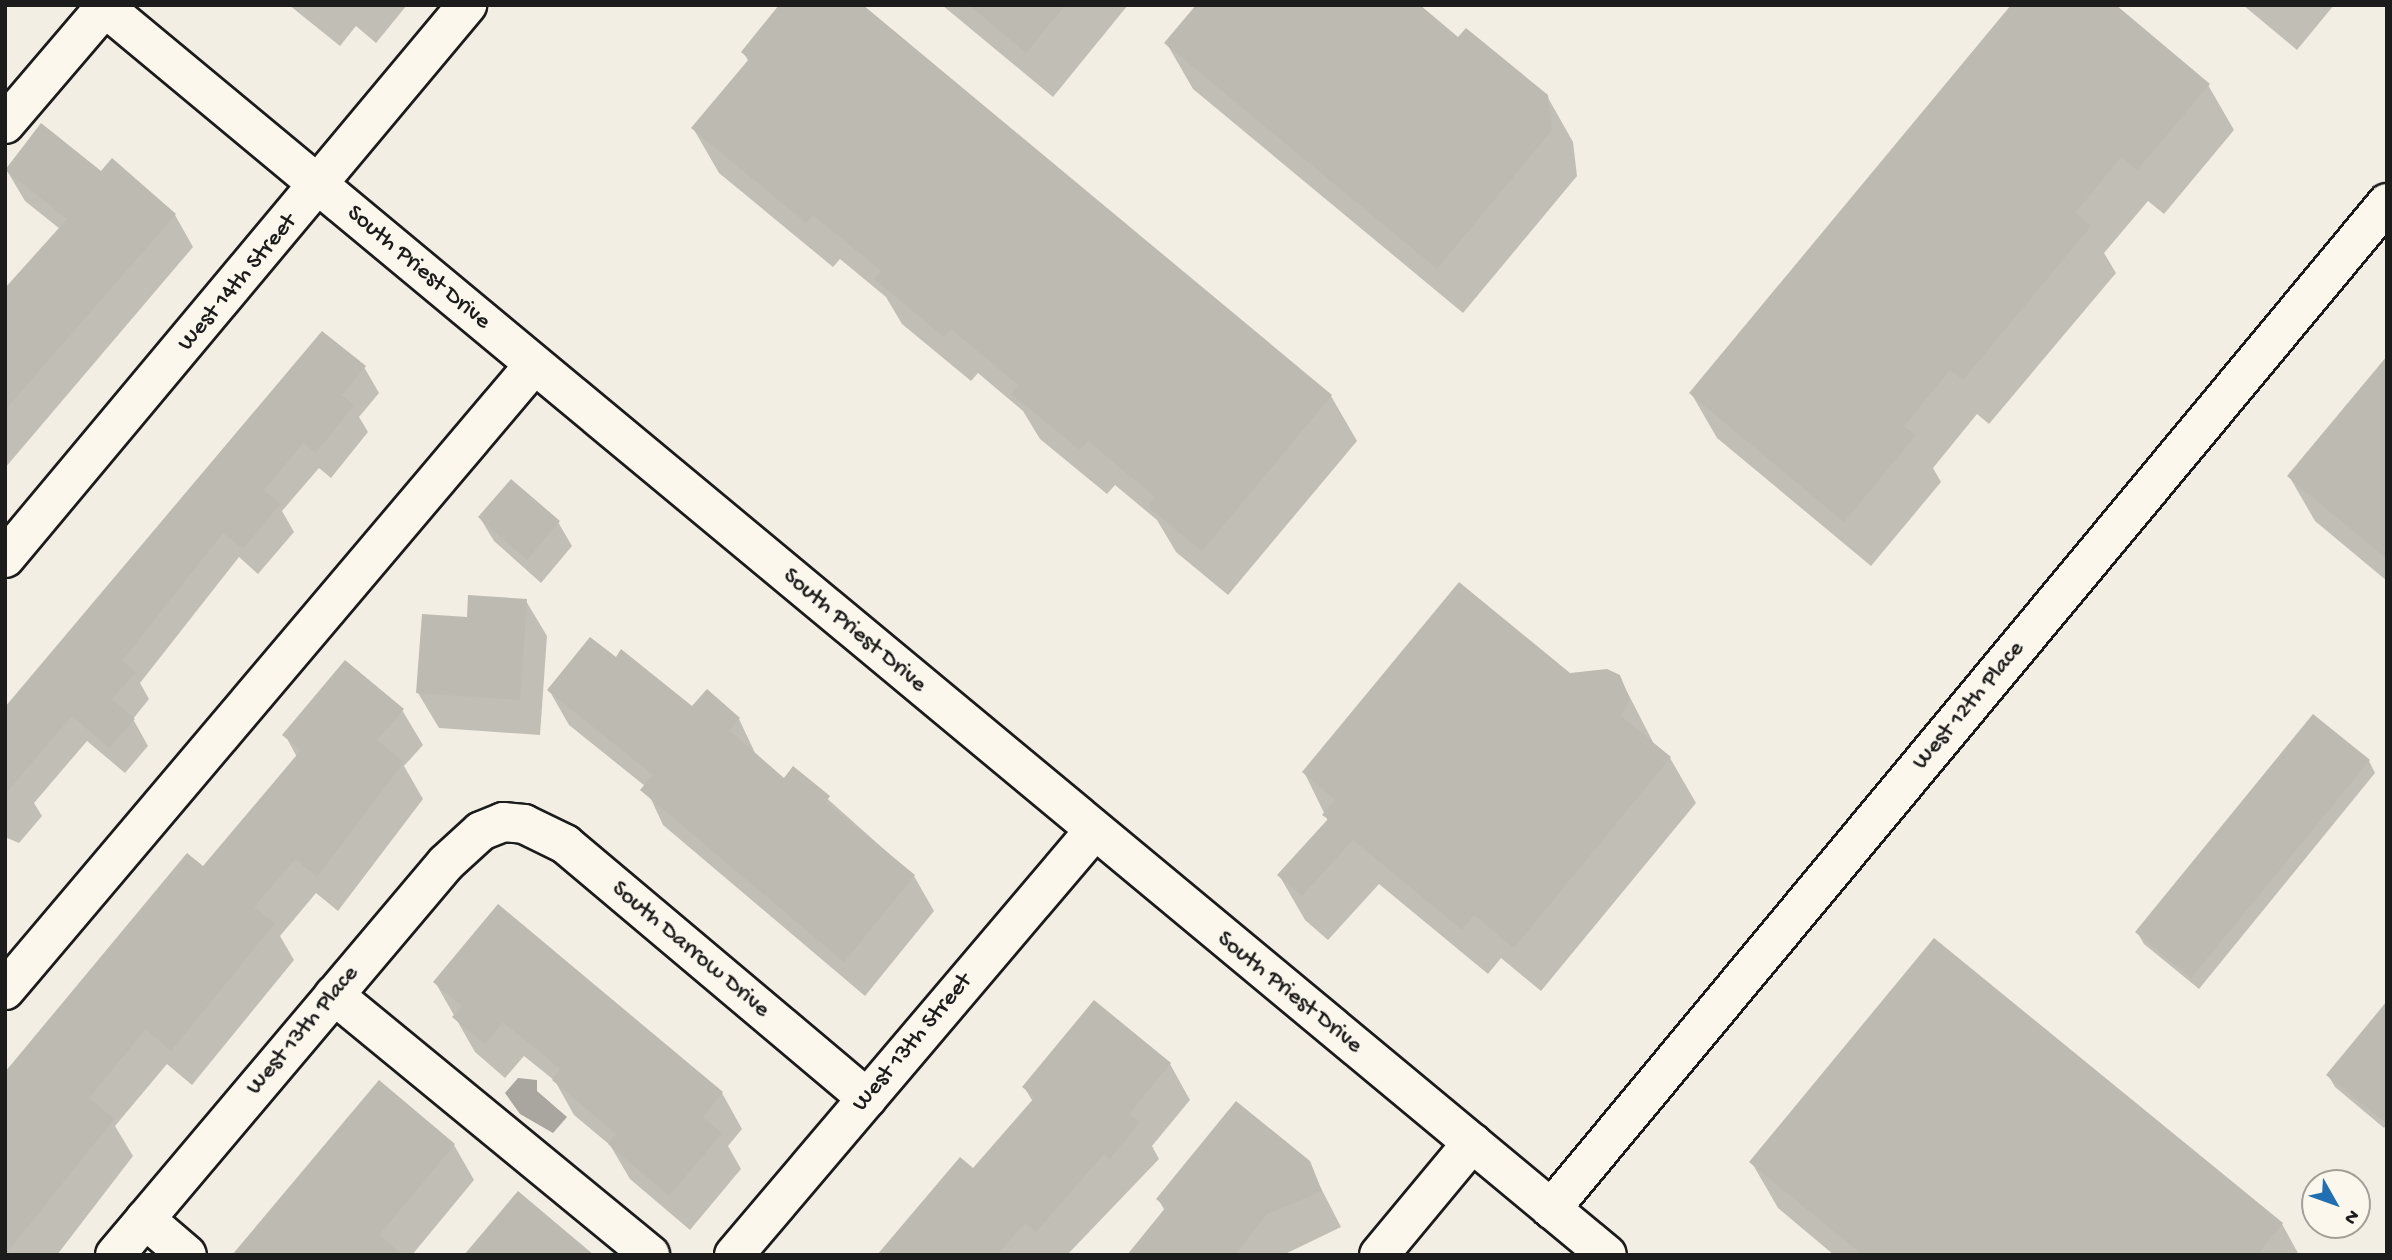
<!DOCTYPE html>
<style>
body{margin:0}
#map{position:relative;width:2392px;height:1260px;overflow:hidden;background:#f2eee4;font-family:"Gochi Hand",sans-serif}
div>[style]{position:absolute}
.water>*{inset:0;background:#a9a6a0}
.shadow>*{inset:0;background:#0003}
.building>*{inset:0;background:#bdbab1}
.roads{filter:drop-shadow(2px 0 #1c1c1c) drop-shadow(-2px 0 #1c1c1c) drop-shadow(0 2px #1c1c1c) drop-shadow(0 -2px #1c1c1c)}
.minor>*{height:38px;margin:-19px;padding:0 19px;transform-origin:19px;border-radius:19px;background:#fbf7ec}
.major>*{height:38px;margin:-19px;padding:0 19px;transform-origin:19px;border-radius:19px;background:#fbf7ec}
span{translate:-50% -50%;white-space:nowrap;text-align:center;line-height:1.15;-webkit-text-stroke:7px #fbf7ec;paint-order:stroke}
.street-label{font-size:24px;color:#1c1c1c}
.frame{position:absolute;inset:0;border:7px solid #1c1c1c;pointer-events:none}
.north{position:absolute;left:2301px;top:1169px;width:70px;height:70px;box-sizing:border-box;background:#fbf7ec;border:2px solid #a29f99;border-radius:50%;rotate:130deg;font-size:19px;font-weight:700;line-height:28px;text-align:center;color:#1c1c1c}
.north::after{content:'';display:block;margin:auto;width:24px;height:32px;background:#1f6fb2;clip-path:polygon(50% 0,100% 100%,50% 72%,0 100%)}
</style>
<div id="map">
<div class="water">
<div style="clip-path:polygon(518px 1078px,537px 1080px,537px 1091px,567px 1117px,553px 1133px,520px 1114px,505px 1093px)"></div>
</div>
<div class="shadow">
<div style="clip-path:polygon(289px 5px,407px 5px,376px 43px,356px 26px,340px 46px)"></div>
<div style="clip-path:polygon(942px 5px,1128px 5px,1053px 97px)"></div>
<div style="clip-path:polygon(2243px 5px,2334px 5px,2297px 50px)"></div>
<div style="clip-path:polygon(1458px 40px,1547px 96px,1573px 142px,1577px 176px,1463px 313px,1193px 89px,1167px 44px)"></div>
<div style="clip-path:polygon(743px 52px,1331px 396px,1357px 441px,1228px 595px,1176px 552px,1157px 520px,1115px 485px,1107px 494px,1040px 439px,1023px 411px,978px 373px,971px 381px,902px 324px,886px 297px,840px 259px,833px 267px,719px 173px,693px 128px,749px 62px)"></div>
<div style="clip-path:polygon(2208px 85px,2234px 130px,2164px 214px,2148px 201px,2104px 253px,2116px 273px,1989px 424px,1977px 414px,1933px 468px,1941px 482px,1871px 566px,1717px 438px,1691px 393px)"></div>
<div style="clip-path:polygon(6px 169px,101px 174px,175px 215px,193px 247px,5px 468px,5px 291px,60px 229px,25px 201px)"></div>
<div style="clip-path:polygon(2387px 359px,2387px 581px,2315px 521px,2289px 476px)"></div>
<div style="clip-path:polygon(364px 367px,379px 393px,359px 417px,368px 432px,331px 478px,319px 468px,282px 511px,294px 532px,258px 574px,239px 557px,140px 683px,149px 699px,133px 719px,148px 746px,125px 773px,87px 741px,34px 803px,42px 816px,19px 843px,5px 837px,5px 710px)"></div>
<div style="clip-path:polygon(480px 518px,558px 522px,572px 546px,541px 583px,494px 541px)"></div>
<div style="clip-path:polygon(526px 601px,547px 636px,540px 735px,439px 728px,418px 693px,468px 619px)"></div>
<div style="clip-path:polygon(616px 659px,693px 709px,739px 719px,757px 757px,784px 780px,794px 769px,914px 876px,934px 911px,865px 996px,663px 825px,645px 786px,569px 725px,549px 690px)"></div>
<div style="clip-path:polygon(1570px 675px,1619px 676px,1655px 746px,1670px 758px,1696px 803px,1541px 991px,1501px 958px,1488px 974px,1379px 884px,1328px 940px,1305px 920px,1279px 875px,1328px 821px,1304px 772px)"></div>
<div style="clip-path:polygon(402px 710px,423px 745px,404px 766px,423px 799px,338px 911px,316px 893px,280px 936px,294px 960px,192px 1085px,167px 1064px,115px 1126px,133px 1156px,57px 1255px,5px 1255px,5px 1075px,204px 869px,297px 757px,285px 735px)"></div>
<div style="clip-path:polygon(2369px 761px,2375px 773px,2199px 989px,2144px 944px,2137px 932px)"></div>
<div style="clip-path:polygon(498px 907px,722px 1093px,742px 1129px,728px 1146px,741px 1169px,690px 1230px,630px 1179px,610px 1145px,574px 1115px,555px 1081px,524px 1056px,505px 1078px,475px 1052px,435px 982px)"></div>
<div style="clip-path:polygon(1170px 1064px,1190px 1100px,1152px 1146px,1159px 1159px,1067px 1255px,880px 1255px,974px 1170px,1033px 1102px,1024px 1087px)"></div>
<div style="clip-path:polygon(2328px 1075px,2387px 1125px,2384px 1128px,2335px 1087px)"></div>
<div style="clip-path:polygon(454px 1145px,474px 1180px,412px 1255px,234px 1255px)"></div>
<div style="clip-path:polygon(1308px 1163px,1341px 1227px,1283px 1255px,1128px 1255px,1165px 1211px,1158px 1199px)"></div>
<div style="clip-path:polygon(1752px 1163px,2282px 1224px,2299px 1255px,1834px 1255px,1778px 1208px)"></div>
</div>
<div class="building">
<div style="clip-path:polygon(779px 5px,863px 5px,1332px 395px,1202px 551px,1148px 507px,1155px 497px,1088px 441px,1080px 450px,1011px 394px,1018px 385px,951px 329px,944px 337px,874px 279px,881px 271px,813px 215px,806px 223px,691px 128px,749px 59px,741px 52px)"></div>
<div style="clip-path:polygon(969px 5px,1065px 5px,1026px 53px)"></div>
<div style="clip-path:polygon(1196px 5px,1420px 5px,1458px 37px,1466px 28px,1548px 95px,1552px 130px,1437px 269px,1164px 43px)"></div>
<div style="clip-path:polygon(2011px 5px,2116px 5px,2210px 84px,2137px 170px,2121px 157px,2075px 213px,2091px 226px,1963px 380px,1950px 370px,1904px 426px,1916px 435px,1844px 522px,1689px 393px)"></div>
<div style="clip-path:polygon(41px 123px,101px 171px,112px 158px,176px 214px,5px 410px,5px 288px,67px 219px,5px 170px)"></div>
<div style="clip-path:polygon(322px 331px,366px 366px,342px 395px,354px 405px,316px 453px,303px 443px,264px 490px,280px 504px,243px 549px,223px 533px,122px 661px,136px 672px,112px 699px,135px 719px,109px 748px,72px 716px,5px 794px,5px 707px)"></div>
<div style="clip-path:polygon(2387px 356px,2387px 559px,2287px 476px)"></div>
<div style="clip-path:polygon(511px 479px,560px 521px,527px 560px,478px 517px)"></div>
<div style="clip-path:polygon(1459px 582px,1570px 673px,1607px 669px,1620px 675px,1630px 700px,1621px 716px,1671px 757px,1514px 948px,1474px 915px,1462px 930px,1353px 840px,1302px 896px,1277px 875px,1328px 819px,1322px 815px,1335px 800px,1302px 772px)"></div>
<div style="clip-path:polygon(468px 595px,527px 599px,520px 700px,416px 693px,422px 614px,467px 617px)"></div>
<div style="clip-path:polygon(590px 637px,616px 657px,621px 649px,692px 706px,707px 689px,740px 718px,729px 730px,784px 778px,793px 766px,830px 796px,826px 802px,915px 875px,844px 962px,640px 790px,653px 775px,547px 690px)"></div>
<div style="clip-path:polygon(345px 660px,404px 709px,377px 740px,404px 762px,317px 877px,295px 859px,254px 907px,275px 923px,171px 1051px,146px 1029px,89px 1098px,114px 1119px,5px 1255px,5px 1072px,187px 853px,203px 866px,301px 750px,282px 735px)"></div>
<div style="clip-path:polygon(2313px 714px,2370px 760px,2191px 978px,2135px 932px)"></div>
<div style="clip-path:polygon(498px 904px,723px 1092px,703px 1117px,722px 1133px,669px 1196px,608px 1144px,616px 1134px,552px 1080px,560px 1069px,503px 1022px,485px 1044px,452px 1017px,462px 1006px,433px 982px)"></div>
<div style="clip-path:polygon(1934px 938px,2283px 1223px,2257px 1255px,1863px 1255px,1749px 1162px)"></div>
<div style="clip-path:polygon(1094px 1000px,1171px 1063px,1129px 1114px,1140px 1122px,1110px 1159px,1104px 1154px,1036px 1232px,1025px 1223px,997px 1255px,877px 1255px,960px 1157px,973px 1168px,1035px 1097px,1022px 1087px)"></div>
<div style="clip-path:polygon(2387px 1001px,2387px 1125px,2326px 1075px)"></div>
<div style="clip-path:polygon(379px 1080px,455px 1144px,379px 1235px,403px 1255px,232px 1255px)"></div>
<div style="clip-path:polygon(1236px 1101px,1310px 1161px,1322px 1191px,1267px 1214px,1235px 1255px,1127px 1255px,1166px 1207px,1156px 1199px)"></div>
<div style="clip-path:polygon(518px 1191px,594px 1255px,464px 1255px)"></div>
</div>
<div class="roads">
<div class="minor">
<div style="left:5px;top:124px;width:153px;rotate:-49.5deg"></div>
<div style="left:5px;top:558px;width:721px;rotate:-50.12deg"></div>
<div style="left:5px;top:990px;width:819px;rotate:-49.76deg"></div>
<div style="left:334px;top:995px;width:409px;rotate:39.4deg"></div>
<div style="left:1551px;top:1209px;width:1308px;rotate:-50.27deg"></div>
<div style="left:145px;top:1219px;width:55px;rotate:40.6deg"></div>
<div style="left:115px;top:1255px;width:513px;rotate:-49.82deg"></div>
<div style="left:446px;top:863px;width:47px;rotate:-42.4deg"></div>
<div style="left:481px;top:831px;width:24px;rotate:-22deg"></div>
<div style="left:503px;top:822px;width:21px;rotate:5deg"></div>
<div style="left:524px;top:824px;width:46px;rotate:26deg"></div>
<div style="left:565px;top:844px;width:395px;rotate:40.1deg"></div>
<div style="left:734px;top:1255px;width:555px;rotate:-49.68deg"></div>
<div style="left:1379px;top:1255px;width:146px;rotate:-50.3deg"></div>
</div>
<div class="major">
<div style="left:102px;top:5px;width:1956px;rotate:39.71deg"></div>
</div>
</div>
<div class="street-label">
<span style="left:418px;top:268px;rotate:40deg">South Priest Drive</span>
<span style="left:238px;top:283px;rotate:-50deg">West 14th Street</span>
<span style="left:854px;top:631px;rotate:40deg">South Priest Drive</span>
<span style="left:1969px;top:706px;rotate:-50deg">West 12th Place</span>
<span style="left:690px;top:950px;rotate:40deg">South Darrow Drive</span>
<span style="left:1289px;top:993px;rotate:39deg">South Priest Drive</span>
<span style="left:303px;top:1031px;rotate:-50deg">West 13th Place</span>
<span style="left:913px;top:1043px;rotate:-50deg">West 13th Street</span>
</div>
<div class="frame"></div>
<div class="north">N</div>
</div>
